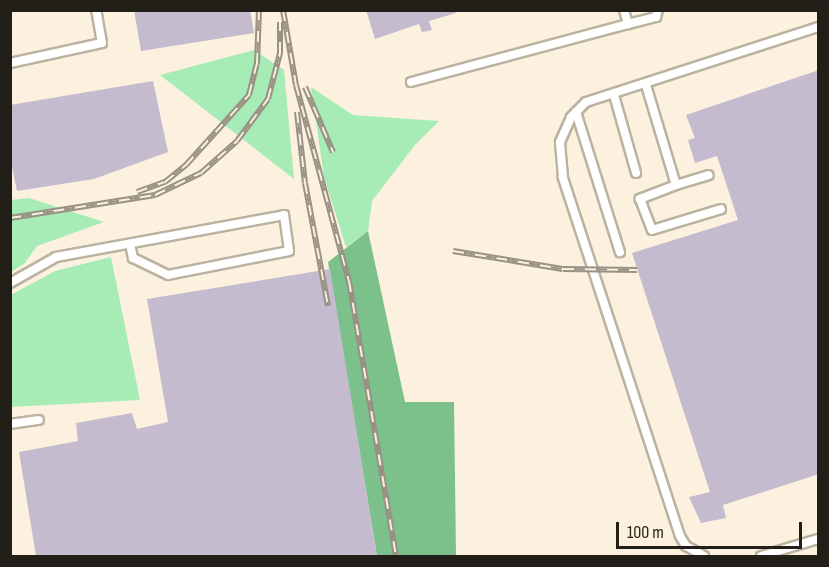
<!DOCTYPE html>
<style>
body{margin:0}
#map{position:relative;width:829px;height:567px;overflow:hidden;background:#fbf1de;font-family:"Sofia Sans Condensed",sans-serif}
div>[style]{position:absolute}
.green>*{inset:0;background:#a7ecb6}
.forest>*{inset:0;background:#7cc08b}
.building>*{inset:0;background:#c4bbce}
.roads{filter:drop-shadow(2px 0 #bbb2a0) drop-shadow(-2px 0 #bbb2a0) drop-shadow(0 2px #bbb2a0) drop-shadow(0 -2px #bbb2a0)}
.lane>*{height:8px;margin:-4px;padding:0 4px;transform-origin:4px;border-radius:4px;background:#fff}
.rail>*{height:6px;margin-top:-3px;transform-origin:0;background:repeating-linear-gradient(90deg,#fbf1de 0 11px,#999184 0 22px);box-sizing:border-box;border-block:2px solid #999184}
span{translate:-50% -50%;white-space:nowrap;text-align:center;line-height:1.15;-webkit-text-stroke:4.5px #fbf1de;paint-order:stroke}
.frame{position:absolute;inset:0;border:12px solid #221e18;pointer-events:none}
.scale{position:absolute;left:616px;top:522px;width:186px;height:27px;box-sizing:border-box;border:3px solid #221e18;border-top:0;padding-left:8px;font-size:18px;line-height:21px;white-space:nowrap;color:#221e18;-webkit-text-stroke:4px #fbf1de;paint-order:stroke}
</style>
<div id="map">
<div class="green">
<div style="clip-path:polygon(254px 50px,284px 70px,294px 179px,160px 75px)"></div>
<div style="clip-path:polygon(311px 87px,353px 115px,439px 121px,415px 145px,372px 201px,368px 231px,346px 247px,324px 177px)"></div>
<div style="clip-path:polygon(29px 198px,104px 222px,37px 246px,24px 264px,11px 272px,11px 200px)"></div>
<div style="clip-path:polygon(111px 257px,140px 400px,11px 407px,11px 295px,55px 271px)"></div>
</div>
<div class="forest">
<div style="clip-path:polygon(368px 231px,405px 402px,454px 402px,456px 556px,377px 556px,328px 262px)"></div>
</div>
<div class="building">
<div style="clip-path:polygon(134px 10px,250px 10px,254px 33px,141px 51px)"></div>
<div style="clip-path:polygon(366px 10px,455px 10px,456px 13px,429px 21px,432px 30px,422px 32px,419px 24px,375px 39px)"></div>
<div style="clip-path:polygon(819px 70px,819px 474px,723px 505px,726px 518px,701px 523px,689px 497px,710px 492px,632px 253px,738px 220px,717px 156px,695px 163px,688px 140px,695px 138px,686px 115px)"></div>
<div style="clip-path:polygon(153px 81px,168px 152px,94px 179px,17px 191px,10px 157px,10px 105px)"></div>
<div style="clip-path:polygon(330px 269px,377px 556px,36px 556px,19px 452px,78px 441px,76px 423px,132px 413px,137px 429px,168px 422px,147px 299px)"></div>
</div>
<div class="roads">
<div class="lane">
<div style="left:624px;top:10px;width:15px;rotate:74deg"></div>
<div style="left:628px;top:24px;width:29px;rotate:-14deg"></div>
<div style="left:656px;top:17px;width:7px;rotate:-74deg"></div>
<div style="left:10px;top:63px;width:94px;rotate:-12.3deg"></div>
<div style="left:102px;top:43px;width:34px;rotate:-100deg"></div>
<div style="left:411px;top:82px;width:225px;rotate:-15deg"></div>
<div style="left:646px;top:85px;width:104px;rotate:73.3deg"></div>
<div style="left:676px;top:185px;width:39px;rotate:159deg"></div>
<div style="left:640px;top:199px;width:33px;rotate:69deg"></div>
<div style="left:652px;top:230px;width:72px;rotate:-16.9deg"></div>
<div style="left:614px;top:95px;width:81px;rotate:74.2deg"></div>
<div style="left:576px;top:112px;width:147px;rotate:72.6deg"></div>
<div style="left:676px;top:185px;width:34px;rotate:-17deg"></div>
<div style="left:10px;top:283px;width:53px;rotate:-29.5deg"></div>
<div style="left:56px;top:257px;width:232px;rotate:-10.4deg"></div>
<div style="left:284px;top:215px;width:36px;rotate:82deg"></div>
<div style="left:289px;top:251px;width:123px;rotate:168.8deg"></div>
<div style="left:168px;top:275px;width:39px;rotate:-154deg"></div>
<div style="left:133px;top:258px;width:14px;rotate:-102deg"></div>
<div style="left:10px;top:424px;width:29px;rotate:-8deg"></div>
<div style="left:704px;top:556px;width:21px;rotate:-151deg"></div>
<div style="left:686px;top:546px;width:12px;rotate:-121deg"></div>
<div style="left:680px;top:536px;width:378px;rotate:-108.1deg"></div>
<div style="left:563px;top:177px;width:35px;rotate:-95deg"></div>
<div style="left:560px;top:142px;width:27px;rotate:-66deg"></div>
<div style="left:571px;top:117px;width:21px;rotate:-45deg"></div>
<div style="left:586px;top:102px;width:244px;rotate:-17.9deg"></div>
<div style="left:761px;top:556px;width:59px;rotate:-16.6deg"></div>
</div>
</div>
<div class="rail">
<div style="left:283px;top:10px;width:76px;rotate:80.2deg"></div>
<div style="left:296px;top:85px;width:203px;rotate:74.9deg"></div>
<div style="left:349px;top:281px;width:279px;rotate:80.3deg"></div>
<div style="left:305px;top:87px;width:71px;rotate:66.7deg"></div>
<div style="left:297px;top:112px;width:71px;rotate:83.6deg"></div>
<div style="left:305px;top:183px;width:125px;rotate:79.4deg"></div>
<div style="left:137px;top:192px;width:30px;rotate:-20deg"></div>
<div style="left:165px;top:182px;width:27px;rotate:-39deg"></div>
<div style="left:186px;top:165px;width:94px;rotate:-48deg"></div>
<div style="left:249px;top:95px;width:32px;rotate:-76deg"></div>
<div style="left:257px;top:64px;width:54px;rotate:-87.9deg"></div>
<div style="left:10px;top:218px;width:147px;rotate:-9deg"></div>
<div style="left:155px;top:195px;width:51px;rotate:-25.6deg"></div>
<div style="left:201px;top:173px;width:48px;rotate:-41.6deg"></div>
<div style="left:237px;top:141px;width:52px;rotate:-53.6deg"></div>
<div style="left:268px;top:99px;width:48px;rotate:-75.4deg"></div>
<div style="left:280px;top:53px;width:31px;rotate:-90deg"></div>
<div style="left:453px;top:251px;width:111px;rotate:9.3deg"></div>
<div style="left:563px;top:269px;width:74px;rotate:0.8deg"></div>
</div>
<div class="frame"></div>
<div class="scale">100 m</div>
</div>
